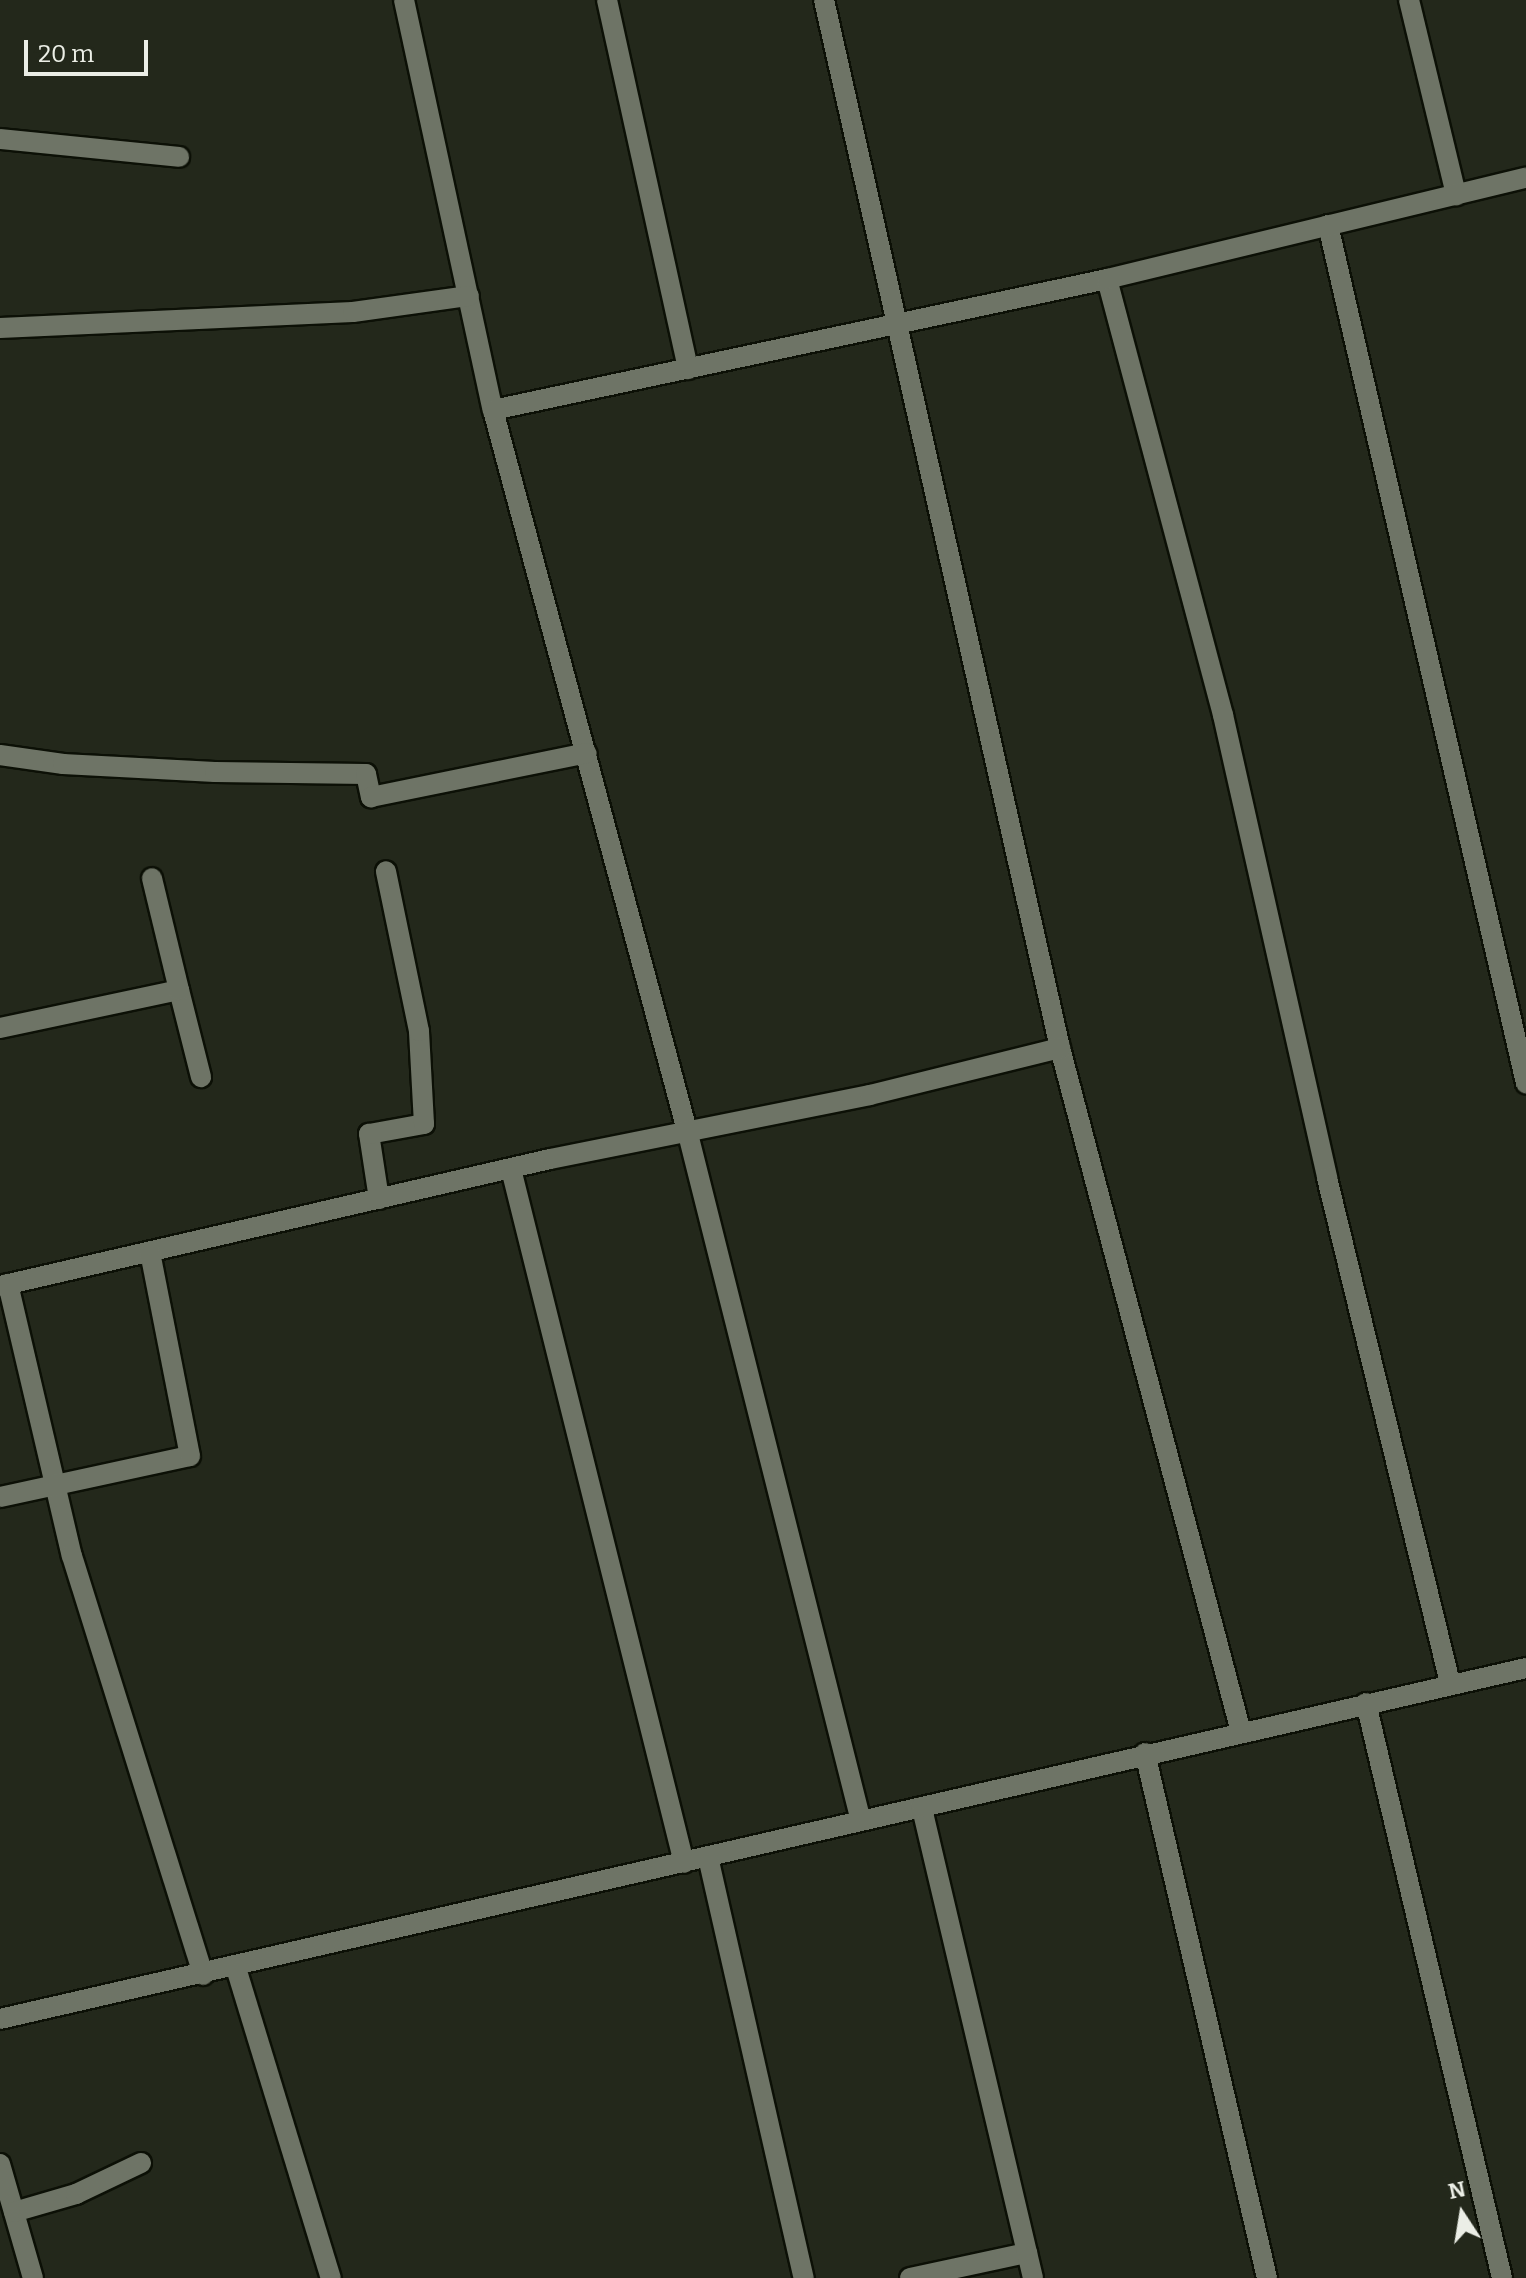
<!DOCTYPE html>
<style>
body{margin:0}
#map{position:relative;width:1526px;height:2278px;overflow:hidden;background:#23281b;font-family:Bitter,serif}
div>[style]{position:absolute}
.roads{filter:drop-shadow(2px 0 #0c1006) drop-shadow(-2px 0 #0c1006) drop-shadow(0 2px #0c1006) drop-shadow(0 -2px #0c1006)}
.minor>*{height:20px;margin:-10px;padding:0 10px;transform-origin:10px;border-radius:10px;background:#6e7466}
span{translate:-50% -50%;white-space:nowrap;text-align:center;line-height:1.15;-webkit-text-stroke:6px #23281b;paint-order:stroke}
.north{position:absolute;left:1422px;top:2174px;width:80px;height:80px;-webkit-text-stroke:6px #23281b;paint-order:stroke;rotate:348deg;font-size:22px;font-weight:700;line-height:32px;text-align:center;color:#ebeee6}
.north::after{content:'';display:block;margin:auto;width:28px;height:36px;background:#ebeee6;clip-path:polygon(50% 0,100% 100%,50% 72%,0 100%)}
.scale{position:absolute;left:24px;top:40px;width:124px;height:36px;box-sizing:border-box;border:4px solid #ebeee6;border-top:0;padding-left:10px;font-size:24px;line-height:28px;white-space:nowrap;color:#ebeee6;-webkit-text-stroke:6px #23281b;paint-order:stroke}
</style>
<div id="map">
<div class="roads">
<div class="minor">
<div style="left:404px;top:0;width:420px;rotate:77.8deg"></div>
<div style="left:493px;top:410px;width:750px;rotate:74.93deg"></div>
<div style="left:688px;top:1134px;width:708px;rotate:75.87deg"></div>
<div style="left:607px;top:0;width:378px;rotate:77.6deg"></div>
<div style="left:824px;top:0;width:1074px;rotate:77.31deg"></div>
<div style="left:1060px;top:1048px;width:708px;rotate:75.18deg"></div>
<div style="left:1409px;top:0;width:201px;rotate:76.4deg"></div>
<div style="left:0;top:139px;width:180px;rotate:5.7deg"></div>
<div style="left:1328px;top:225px;width:881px;rotate:77.01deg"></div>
<div style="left:1107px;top:279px;width:451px;rotate:75.1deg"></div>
<div style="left:1223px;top:715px;width:475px;rotate:77.3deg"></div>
<div style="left:1327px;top:1178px;width:520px;rotate:76.31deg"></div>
<div style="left:0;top:328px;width:353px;rotate:-2.6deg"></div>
<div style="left:353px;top:312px;width:117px;rotate:-7.9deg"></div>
<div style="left:493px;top:410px;width:628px;rotate:-12.04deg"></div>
<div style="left:1107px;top:279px;width:431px;rotate:-13.6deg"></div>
<div style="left:0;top:755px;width:64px;rotate:8.1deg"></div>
<div style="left:63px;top:764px;width:152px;rotate:3deg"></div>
<div style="left:215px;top:772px;width:151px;rotate:0.8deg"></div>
<div style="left:366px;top:774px;width:24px;rotate:78deg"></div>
<div style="left:371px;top:797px;width:220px;rotate:-11.5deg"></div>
<div style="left:179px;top:990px;width:90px;rotate:75.8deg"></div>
<div style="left:0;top:1028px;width:183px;rotate:-12deg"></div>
<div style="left:179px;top:990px;width:115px;rotate:-103.6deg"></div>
<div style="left:511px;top:1169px;width:715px;rotate:76deg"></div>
<div style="left:379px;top:1199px;width:66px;rotate:-98.7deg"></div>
<div style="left:369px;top:1134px;width:56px;rotate:-10.3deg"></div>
<div style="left:424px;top:1124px;width:93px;rotate:-93.1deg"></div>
<div style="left:419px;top:1031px;width:163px;rotate:-101.7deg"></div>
<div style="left:8px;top:1284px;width:279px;rotate:76.8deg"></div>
<div style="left:72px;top:1556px;width:439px;rotate:72.6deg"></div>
<div style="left:0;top:1286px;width:564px;rotate:-13deg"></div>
<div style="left:550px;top:1159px;width:326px;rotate:-11.3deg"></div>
<div style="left:870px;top:1095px;width:196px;rotate:-13.9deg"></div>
<div style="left:0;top:1497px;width:194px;rotate:-12.2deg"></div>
<div style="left:190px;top:1456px;width:208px;rotate:-101.1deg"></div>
<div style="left:1366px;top:1703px;width:591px;rotate:76.69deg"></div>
<div style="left:1145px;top:1753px;width:539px;rotate:76.92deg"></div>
<div style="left:708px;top:1857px;width:432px;rotate:77.2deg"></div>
<div style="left:236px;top:1968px;width:324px;rotate:73deg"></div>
<div style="left:0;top:2019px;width:946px;rotate:-12.95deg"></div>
<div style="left:0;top:2164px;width:119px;rotate:73.9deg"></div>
<div style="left:14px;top:2212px;width:65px;rotate:-16.2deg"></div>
<div style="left:76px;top:2194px;width:72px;rotate:-25.5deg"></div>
<div style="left:910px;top:2278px;width:120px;rotate:-12.1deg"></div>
<div style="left:1033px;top:2278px;width:484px;rotate:-103.3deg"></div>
<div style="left:922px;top:1807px;width:620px;rotate:-12.96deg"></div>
</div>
</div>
<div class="north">N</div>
<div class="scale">20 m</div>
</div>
